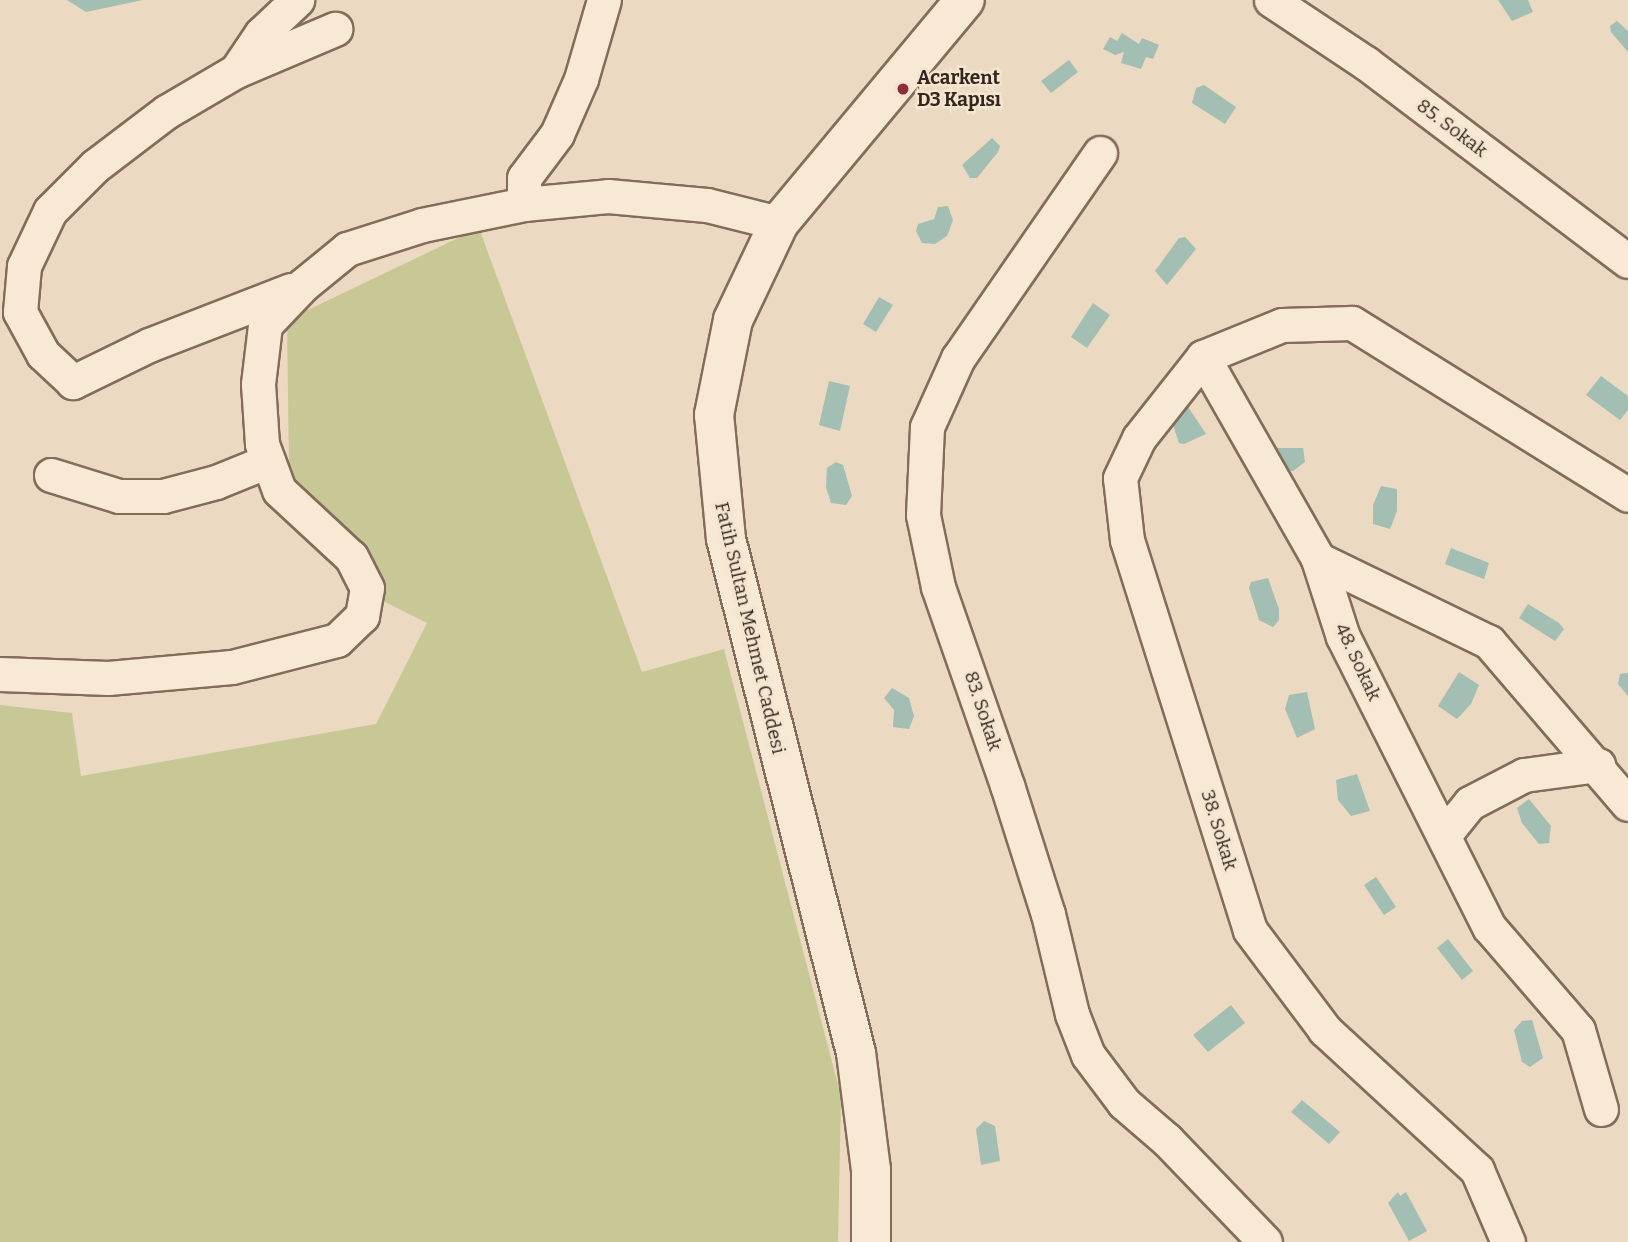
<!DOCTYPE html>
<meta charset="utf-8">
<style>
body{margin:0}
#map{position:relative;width:1628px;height:1242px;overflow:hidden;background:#ebdac1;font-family:Bitter,serif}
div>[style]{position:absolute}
.green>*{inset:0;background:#c7c896}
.water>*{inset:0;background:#a3beb3}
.roads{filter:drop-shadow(2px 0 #836c5a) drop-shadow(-2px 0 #836c5a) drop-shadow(0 2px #836c5a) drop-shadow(0 -2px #836c5a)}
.minor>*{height:33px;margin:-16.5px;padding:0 16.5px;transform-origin:16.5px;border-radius:16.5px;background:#f7e9d3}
.secondary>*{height:38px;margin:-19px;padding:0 19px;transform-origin:19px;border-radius:19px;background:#f7e9d3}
.dots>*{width:19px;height:19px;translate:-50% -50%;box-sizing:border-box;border:4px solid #f3e5d0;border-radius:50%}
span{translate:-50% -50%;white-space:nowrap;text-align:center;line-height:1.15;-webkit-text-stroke:5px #f3e5d0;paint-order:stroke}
.poi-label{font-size:19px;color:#34261d;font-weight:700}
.left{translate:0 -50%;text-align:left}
.street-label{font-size:19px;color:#34261d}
</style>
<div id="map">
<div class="green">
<div style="clip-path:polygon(479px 228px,642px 672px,724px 649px,841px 1096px,838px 1242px,0 1242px,0 705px,72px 713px,81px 776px,376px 724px,427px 623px,353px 586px,289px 469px,287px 320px)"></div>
</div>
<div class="water">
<div style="clip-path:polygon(67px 0,143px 0,86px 12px)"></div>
<div style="clip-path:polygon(1498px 0,1528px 0,1533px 12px,1512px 21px)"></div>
<div style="clip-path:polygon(1617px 21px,1628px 31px,1628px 52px,1611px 32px,1610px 26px)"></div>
<div style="clip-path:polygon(1122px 33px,1139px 44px,1142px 38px,1159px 45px,1153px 59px,1146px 57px,1141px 69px,1121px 63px,1124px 52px,1115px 55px,1103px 49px,1110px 37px,1117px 41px)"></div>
<div style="clip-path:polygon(1069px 60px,1078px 72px,1051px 93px,1041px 81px)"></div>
<div style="clip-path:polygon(1204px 85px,1236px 107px,1225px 124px,1192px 103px,1196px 88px)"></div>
<div style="clip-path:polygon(992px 138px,1000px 146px,998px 152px,977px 178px,970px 178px,962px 165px)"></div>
<div style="clip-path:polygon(948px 206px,953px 220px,947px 236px,935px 244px,922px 243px,916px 231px,918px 224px,934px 219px,938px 207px)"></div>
<div style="clip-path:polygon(1185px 237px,1196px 249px,1167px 285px,1155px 271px,1179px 238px)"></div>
<div style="clip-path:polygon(879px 297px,893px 305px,876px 332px,863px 324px)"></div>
<div style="clip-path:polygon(1093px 303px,1110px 315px,1087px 348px,1071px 337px)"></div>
<div style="clip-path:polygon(1601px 376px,1628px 396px,1628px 410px,1620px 420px,1586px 395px)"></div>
<div style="clip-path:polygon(829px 381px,850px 386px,840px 431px,819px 425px)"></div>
<div style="clip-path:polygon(1182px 398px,1206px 434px,1184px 444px,1179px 443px,1171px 419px)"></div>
<div style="clip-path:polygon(1273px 448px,1303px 448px,1305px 462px,1293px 471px,1281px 472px)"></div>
<div style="clip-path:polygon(836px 462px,843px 465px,852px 496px,846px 505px,831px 503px,826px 487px,827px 468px)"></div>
<div style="clip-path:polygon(1381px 486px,1397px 489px,1397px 511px,1390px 529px,1373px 524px,1373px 505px)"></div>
<div style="clip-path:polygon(1451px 548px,1489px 563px,1484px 579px,1445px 564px)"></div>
<div style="clip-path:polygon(1268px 578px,1279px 609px,1279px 620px,1273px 627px,1259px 620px,1249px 588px,1251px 582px)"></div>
<div style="clip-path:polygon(1528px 604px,1559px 623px,1564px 629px,1555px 641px,1519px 618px)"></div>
<div style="clip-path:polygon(1459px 672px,1479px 685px,1471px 704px,1457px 719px,1438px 706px)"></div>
<div style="clip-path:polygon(1628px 673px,1628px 696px,1618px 684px,1620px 674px)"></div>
<div style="clip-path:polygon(892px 688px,909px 698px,914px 716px,909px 729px,893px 727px,894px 710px,884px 698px)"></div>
<div style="clip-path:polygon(1307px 692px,1315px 729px,1297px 738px,1285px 709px,1289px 695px)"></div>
<div style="clip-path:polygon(1357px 774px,1370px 811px,1351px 816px,1338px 800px,1336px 780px)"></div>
<div style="clip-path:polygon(1529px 799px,1551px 826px,1549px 843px,1539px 844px,1522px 823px,1517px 808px)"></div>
<div style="clip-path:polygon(1376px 877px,1396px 907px,1384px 915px,1364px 885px)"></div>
<div style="clip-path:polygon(1448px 939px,1473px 971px,1462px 980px,1437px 948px)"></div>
<div style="clip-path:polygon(1231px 1005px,1245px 1023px,1208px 1052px,1193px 1035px)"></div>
<div style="clip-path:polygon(1532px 1020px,1543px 1058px,1530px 1067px,1522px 1062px,1514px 1030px,1522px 1021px)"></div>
<div style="clip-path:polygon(1302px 1100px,1340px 1132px,1329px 1144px,1291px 1112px)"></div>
<div style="clip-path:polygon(984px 1121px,995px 1126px,1000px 1161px,981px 1165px,976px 1129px)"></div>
<div style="clip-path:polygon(1398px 1192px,1400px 1196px,1406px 1192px,1427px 1231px,1409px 1241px,1388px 1203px)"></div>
</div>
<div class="roads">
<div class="minor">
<div style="left:1271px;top:0;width:114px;rotate:33.6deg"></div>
<div style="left:1366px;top:63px;width:328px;rotate:37.1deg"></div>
<div style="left:236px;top:71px;width:45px;rotate:-56deg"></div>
<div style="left:261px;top:34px;width:50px;rotate:-43.4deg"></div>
<div style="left:1100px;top:153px;width:249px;rotate:124.7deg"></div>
<div style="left:958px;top:358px;width:76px;rotate:114.2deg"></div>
<div style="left:927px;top:427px;width:88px;rotate:92.6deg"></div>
<div style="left:923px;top:515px;width:74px;rotate:78.2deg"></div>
<div style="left:938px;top:587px;width:210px;rotate:70.8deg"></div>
<div style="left:1007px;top:785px;width:135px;rotate:72.4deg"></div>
<div style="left:1048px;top:914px;width:103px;rotate:76.5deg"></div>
<div style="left:1072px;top:1014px;width:44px;rotate:68.7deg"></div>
<div style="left:1088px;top:1055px;width:60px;rotate:53.1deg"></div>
<div style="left:1124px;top:1103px;width:57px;rotate:40.7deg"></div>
<div style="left:1167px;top:1140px;width:141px;rotate:46.1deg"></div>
<div style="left:524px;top:204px;width:26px;rotate:-90deg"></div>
<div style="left:524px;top:178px;width:55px;rotate:-53.1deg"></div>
<div style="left:557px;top:134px;width:60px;rotate:-66.4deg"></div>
<div style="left:581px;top:79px;width:82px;rotate:-73.8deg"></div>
<div style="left:291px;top:290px;width:152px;rotate:158.8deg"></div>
<div style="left:149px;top:345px;width:85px;rotate:154deg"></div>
<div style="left:73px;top:382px;width:41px;rotate:-137deg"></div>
<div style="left:43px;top:354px;width:48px;rotate:-118.7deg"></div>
<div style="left:20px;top:312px;width:46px;rotate:-85deg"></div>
<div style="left:24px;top:266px;width:61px;rotate:-64.7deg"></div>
<div style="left:50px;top:211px;width:64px;rotate:-45deg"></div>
<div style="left:95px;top:166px;width:89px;rotate:-37.3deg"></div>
<div style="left:166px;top:112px;width:81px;rotate:-30.4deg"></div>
<div style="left:236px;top:71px;width:108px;rotate:-23deg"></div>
<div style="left:1203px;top:357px;width:232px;rotate:60.3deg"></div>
<div style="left:51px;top:475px;width:71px;rotate:17.2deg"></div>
<div style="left:119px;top:496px;width:44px"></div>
<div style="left:163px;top:496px;width:55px;rotate:-14.8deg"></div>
<div style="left:216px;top:482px;width:56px;rotate:-22deg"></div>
<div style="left:0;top:674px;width:108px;rotate:2.1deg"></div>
<div style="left:108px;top:678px;width:124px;rotate:-5.1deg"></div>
<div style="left:232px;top:667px;width:108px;rotate:-14.4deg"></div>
<div style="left:337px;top:640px;width:35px;rotate:-44deg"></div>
<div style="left:362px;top:616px;width:28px;rotate:-80deg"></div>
<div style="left:367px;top:588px;width:35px;rotate:-117deg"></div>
<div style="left:351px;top:557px;width:98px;rotate:-137.1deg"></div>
<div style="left:279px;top:490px;width:49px;rotate:-110.3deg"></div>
<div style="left:262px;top:444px;width:60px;rotate:-93.8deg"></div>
<div style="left:258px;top:384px;width:59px;rotate:-83.2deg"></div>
<div style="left:265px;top:325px;width:55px;rotate:-46.5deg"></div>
<div style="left:303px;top:285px;width:57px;rotate:-39.3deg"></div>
<div style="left:347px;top:249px;width:79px;rotate:-17.7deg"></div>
<div style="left:422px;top:225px;width:104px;rotate:-11.6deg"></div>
<div style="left:524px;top:204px;width:84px;rotate:-5.4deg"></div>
<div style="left:608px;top:196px;width:99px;rotate:5.2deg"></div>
<div style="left:707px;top:205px;width:74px;rotate:14deg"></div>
<div style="left:1444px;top:835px;width:41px;rotate:-50.9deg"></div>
<div style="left:1470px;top:803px;width:61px;rotate:-27.4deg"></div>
<div style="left:1524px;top:775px;width:75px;rotate:-7.7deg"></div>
<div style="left:1601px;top:1109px;width:82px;rotate:-106.2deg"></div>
<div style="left:1578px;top:1030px;width:136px;rotate:-130.8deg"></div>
<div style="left:1489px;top:927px;width:325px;rotate:-116.7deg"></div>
<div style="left:1343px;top:637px;width:82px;rotate:-107.8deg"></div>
<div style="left:1318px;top:559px;width:190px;rotate:25.9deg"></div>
<div style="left:1489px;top:642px;width:213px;rotate:49.4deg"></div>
<div style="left:1508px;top:1242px;width:78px;rotate:-113.3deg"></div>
<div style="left:1477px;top:1170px;width:207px;rotate:-137.4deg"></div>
<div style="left:1325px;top:1030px;width:125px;rotate:-126.9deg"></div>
<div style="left:1250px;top:930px;width:409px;rotate:-107.5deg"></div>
<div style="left:1127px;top:540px;width:62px;rotate:-96.4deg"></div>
<div style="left:1120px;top:478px;width:44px;rotate:-64.6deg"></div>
<div style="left:1139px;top:438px;width:103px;rotate:-51.7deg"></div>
<div style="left:1203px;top:357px;width:85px;rotate:-22.1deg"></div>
<div style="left:1282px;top:325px;width:70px;rotate:-1.6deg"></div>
<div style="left:1352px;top:323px;width:325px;rotate:31.9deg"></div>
</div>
<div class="secondary">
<div style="left:871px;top:1242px;width:72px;rotate:-90deg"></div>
<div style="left:871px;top:1170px;width:118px;rotate:-97.3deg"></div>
<div style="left:856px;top:1053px;width:530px;rotate:-104.19deg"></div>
<div style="left:726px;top:539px;width:125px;rotate:-95.5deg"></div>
<div style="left:714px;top:415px;width:97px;rotate:-78.7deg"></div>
<div style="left:733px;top:320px;width:107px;rotate:-64.6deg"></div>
<div style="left:779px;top:223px;width:290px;rotate:-50.2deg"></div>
</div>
</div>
<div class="dots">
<div style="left:903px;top:89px;background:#8f2d37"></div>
</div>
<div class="poi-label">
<span class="left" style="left:917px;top:89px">Acarkent<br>D3 Kapısı</span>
</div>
<div class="street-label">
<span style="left:1452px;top:128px;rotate:37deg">85. Sokak</span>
<span style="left:750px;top:628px;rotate:77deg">Fatih Sultan Mehmet Caddesi</span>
<span style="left:1358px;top:662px;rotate:65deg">48. Sokak</span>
<span style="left:983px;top:711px;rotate:72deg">83. Sokak</span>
<span style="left:1219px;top:830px;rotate:73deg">38. Sokak</span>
</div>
</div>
